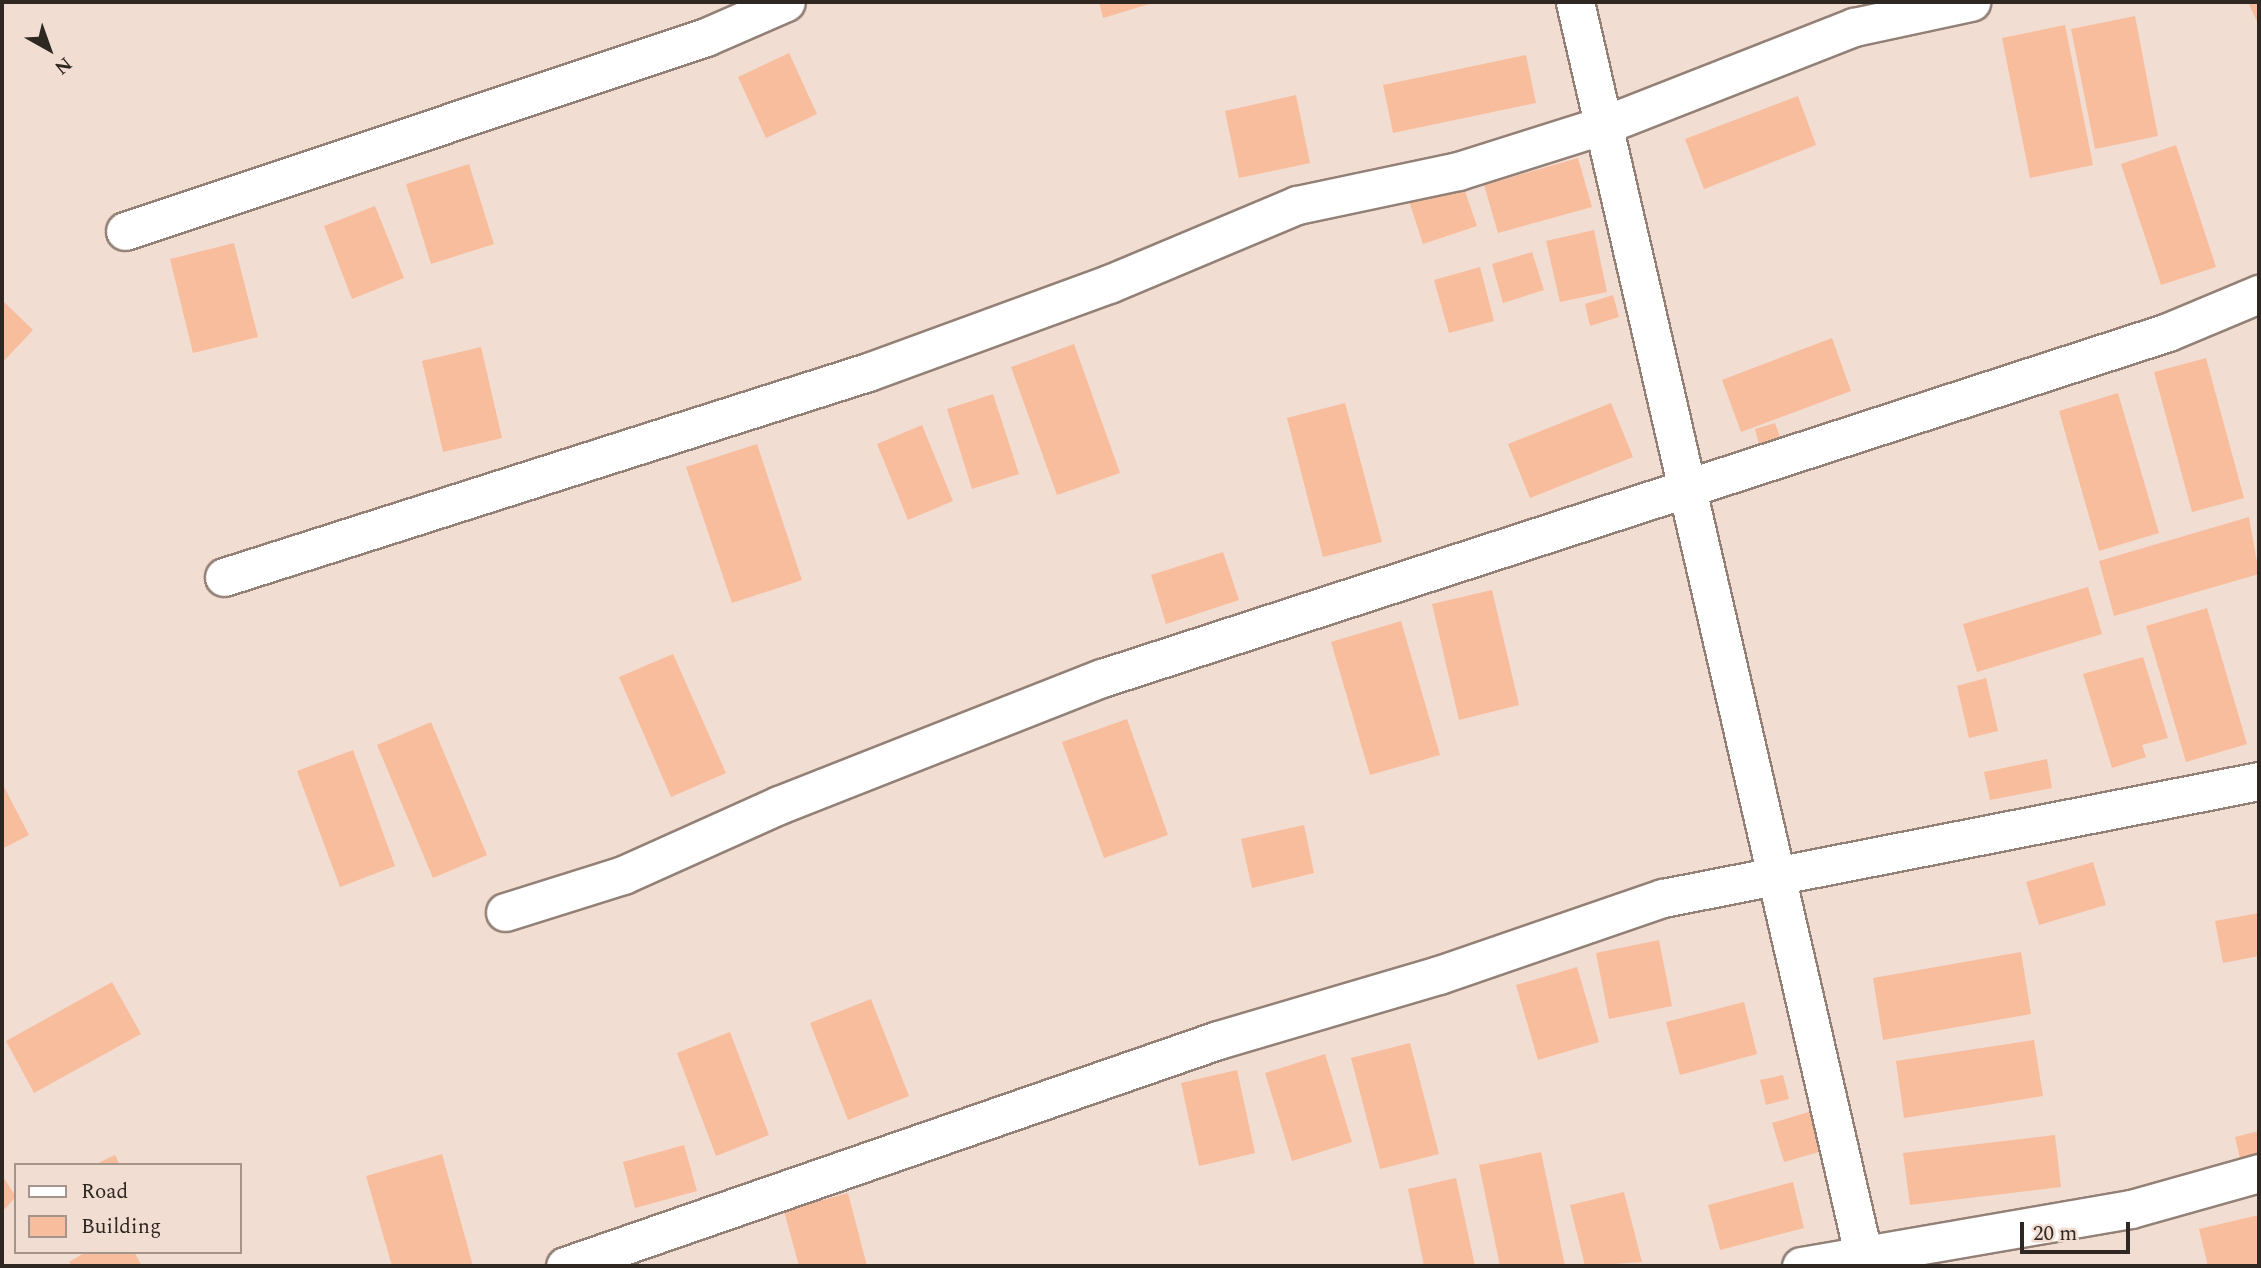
<!DOCTYPE html>
<style>
body{margin:0}
#map{position:relative;width:2261px;height:1268px;overflow:hidden;background:#f2ddd2;font-family:Spectral,serif}
div>[style]{position:absolute}
.building>*{inset:0;background:#f8bd9d}
.roads{filter:drop-shadow(2px 0 #938076) drop-shadow(-2px 0 #938076) drop-shadow(0 2px #938076) drop-shadow(0 -2px #938076)}
.street>*{height:37px;margin:-18.5px;padding:0 18.5px;transform-origin:18.5px;border-radius:18.5px;background:#fff}
span{translate:-50% -50%;white-space:nowrap;text-align:center;line-height:1.15;-webkit-text-stroke:5px #f2ddd2;paint-order:stroke}
.frame{position:absolute;inset:0;border:4px solid #2e2722;pointer-events:none}
.legend{position:absolute;left:14px;top:1163px;width:228px;height:91px;box-sizing:border-box;background:#f2ddd2;border:2px solid #a4948c;margin:0;padding:9px 12px;list-style:none;font-size:21px;color:#2e2722}
.legend li{display:flex;align-items:center;gap:14px;height:35px}
.legend b{width:35px;border:2px solid #a4948c}
.north{position:absolute;left:14px;top:14px;width:70px;height:70px;-webkit-text-stroke:5px #f2ddd2;paint-order:stroke;rotate:140deg;font-size:19px;font-weight:700;line-height:28px;text-align:center;color:#2e2722}
.north::after{content:'';display:block;margin:auto;width:24px;height:32px;background:#2e2722;clip-path:polygon(50% 0,100% 100%,50% 72%,0 100%)}
.scale{position:absolute;left:2020px;top:1222px;width:110px;height:32px;box-sizing:border-box;border:4px solid #2e2722;border-top:0;padding-left:9px;font-size:21px;line-height:24px;white-space:nowrap;color:#2e2722;-webkit-text-stroke:5px #f2ddd2;paint-order:stroke}
</style>
<div id="map">
<div class="building">
<div style="clip-path:polygon(1099px 2px,1156px 2px,1103px 18px)"></div>
<div style="clip-path:polygon(2248px 2px,2259px 2px,2259px 26px)"></div>
<div style="clip-path:polygon(2135px 16px,2158px 136px,2095px 149px,2071px 29px)"></div>
<div style="clip-path:polygon(2065px 25px,2093px 165px,2030px 178px,2002px 38px)"></div>
<div style="clip-path:polygon(789px 53px,817px 114px,766px 138px,738px 77px)"></div>
<div style="clip-path:polygon(1526px 55px,1536px 103px,1393px 133px,1383px 85px)"></div>
<div style="clip-path:polygon(1296px 95px,1310px 163px,1239px 178px,1225px 111px)"></div>
<div style="clip-path:polygon(1798px 96px,1816px 145px,1704px 189px,1685px 139px)"></div>
<div style="clip-path:polygon(2176px 145px,2216px 267px,2161px 285px,2121px 164px)"></div>
<div style="clip-path:polygon(1578px 158px,1592px 207px,1498px 233px,1484px 185px)"></div>
<div style="clip-path:polygon(469px 164px,494px 244px,431px 264px,406px 184px)"></div>
<div style="clip-path:polygon(1458px 171px,1477px 226px,1423px 244px,1405px 189px)"></div>
<div style="clip-path:polygon(375px 206px,404px 278px,352px 299px,324px 226px)"></div>
<div style="clip-path:polygon(1594px 230px,1607px 292px,1560px 302px,1546px 241px)"></div>
<div style="clip-path:polygon(234px 243px,258px 337px,193px 353px,170px 259px)"></div>
<div style="clip-path:polygon(1532px 252px,1544px 290px,1503px 303px,1492px 264px)"></div>
<div style="clip-path:polygon(1480px 267px,1494px 321px,1449px 333px,1434px 280px)"></div>
<div style="clip-path:polygon(1613px 295px,1619px 317px,1590px 326px,1585px 304px)"></div>
<div style="clip-path:polygon(2px 300px,33px 330px,2px 363px)"></div>
<div style="clip-path:polygon(1832px 338px,1851px 391px,1741px 432px,1722px 380px)"></div>
<div style="clip-path:polygon(1074px 344px,1120px 473px,1057px 495px,1011px 367px)"></div>
<div style="clip-path:polygon(481px 347px,502px 438px,443px 452px,422px 361px)"></div>
<div style="clip-path:polygon(2206px 358px,2244px 498px,2192px 512px,2154px 372px)"></div>
<div style="clip-path:polygon(2118px 393px,2159px 533px,2099px 551px,2059px 411px)"></div>
<div style="clip-path:polygon(993px 394px,1019px 474px,972px 489px,947px 409px)"></div>
<div style="clip-path:polygon(1345px 403px,1382px 542px,1323px 557px,1287px 418px)"></div>
<div style="clip-path:polygon(1611px 403px,1633px 457px,1530px 498px,1508px 444px)"></div>
<div style="clip-path:polygon(1775px 423px,1780px 437px,1759px 444px,1755px 429px)"></div>
<div style="clip-path:polygon(922px 425px,953px 501px,908px 520px,877px 444px)"></div>
<div style="clip-path:polygon(757px 444px,802px 580px,732px 603px,686px 467px)"></div>
<div style="clip-path:polygon(2249px 517px,2259px 574px,2114px 616px,2099px 561px)"></div>
<div style="clip-path:polygon(1223px 552px,1239px 600px,1166px 624px,1151px 575px)"></div>
<div style="clip-path:polygon(2088px 587px,2102px 634px,1977px 672px,1963px 624px)"></div>
<div style="clip-path:polygon(1492px 590px,1519px 705px,1459px 720px,1432px 604px)"></div>
<div style="clip-path:polygon(2207px 608px,2247px 744px,2186px 762px,2146px 626px)"></div>
<div style="clip-path:polygon(1401px 621px,1440px 755px,1370px 775px,1331px 642px)"></div>
<div style="clip-path:polygon(673px 654px,726px 773px,671px 797px,619px 677px)"></div>
<div style="clip-path:polygon(2143px 657px,2168px 738px,2142px 745px,2146px 757px,2112px 768px,2083px 674px)"></div>
<div style="clip-path:polygon(1986px 678px,1998px 731px,1969px 738px,1957px 686px)"></div>
<div style="clip-path:polygon(1127px 719px,1168px 835px,1104px 858px,1062px 742px)"></div>
<div style="clip-path:polygon(431px 722px,487px 855px,433px 878px,377px 745px)"></div>
<div style="clip-path:polygon(353px 750px,395px 866px,340px 887px,297px 771px)"></div>
<div style="clip-path:polygon(2047px 759px,2052px 788px,1990px 800px,1984px 772px)"></div>
<div style="clip-path:polygon(2px 783px,29px 835px,2px 849px)"></div>
<div style="clip-path:polygon(1304px 825px,1314px 873px,1252px 888px,1241px 839px)"></div>
<div style="clip-path:polygon(2093px 862px,2106px 905px,2039px 925px,2026px 882px)"></div>
<div style="clip-path:polygon(2259px 913px,2259px 956px,2223px 963px,2215px 921px)"></div>
<div style="clip-path:polygon(1659px 940px,1672px 1006px,1609px 1019px,1596px 953px)"></div>
<div style="clip-path:polygon(2021px 952px,2031px 1014px,1883px 1040px,1873px 978px)"></div>
<div style="clip-path:polygon(1577px 967px,1599px 1042px,1538px 1060px,1516px 985px)"></div>
<div style="clip-path:polygon(112px 982px,141px 1034px,34px 1093px,6px 1041px)"></div>
<div style="clip-path:polygon(871px 999px,909px 1096px,848px 1120px,810px 1023px)"></div>
<div style="clip-path:polygon(1744px 1002px,1757px 1054px,1680px 1075px,1666px 1022px)"></div>
<div style="clip-path:polygon(730px 1032px,769px 1135px,716px 1156px,677px 1053px)"></div>
<div style="clip-path:polygon(2034px 1040px,2043px 1096px,1904px 1118px,1896px 1061px)"></div>
<div style="clip-path:polygon(1410px 1043px,1439px 1154px,1380px 1169px,1351px 1058px)"></div>
<div style="clip-path:polygon(1325px 1054px,1352px 1142px,1292px 1161px,1265px 1073px)"></div>
<div style="clip-path:polygon(1237px 1070px,1255px 1153px,1199px 1166px,1181px 1083px)"></div>
<div style="clip-path:polygon(1783px 1075px,1789px 1099px,1766px 1105px,1760px 1080px)"></div>
<div style="clip-path:polygon(1815px 1110px,1826px 1150px,1784px 1162px,1772px 1123px)"></div>
<div style="clip-path:polygon(2259px 1131px,2259px 1159px,2241px 1163px,2235px 1137px)"></div>
<div style="clip-path:polygon(2055px 1135px,2061px 1187px,1910px 1205px,1903px 1153px)"></div>
<div style="clip-path:polygon(684px 1145px,697px 1191px,635px 1208px,623px 1162px)"></div>
<div style="clip-path:polygon(1541px 1152px,1565px 1266px,1500px 1266px,1479px 1165px)"></div>
<div style="clip-path:polygon(442px 1154px,473px 1266px,392px 1266px,366px 1176px)"></div>
<div style="clip-path:polygon(115px 1155px,120px 1165px,94px 1165px)"></div>
<div style="clip-path:polygon(2px 1175px,16px 1197px,2px 1212px)"></div>
<div style="clip-path:polygon(1456px 1178px,1475px 1266px,1424px 1266px,1408px 1189px)"></div>
<div style="clip-path:polygon(1793px 1182px,1804px 1228px,1720px 1250px,1708px 1205px)"></div>
<div style="clip-path:polygon(1624px 1192px,1642px 1262px,1585px 1266px,1570px 1205px)"></div>
<div style="clip-path:polygon(848px 1193px,867px 1266px,799px 1266px,784px 1211px)"></div>
<div style="clip-path:polygon(2259px 1215px,2259px 1266px,2208px 1266px,2199px 1229px)"></div>
<div style="clip-path:polygon(86px 1252px,134px 1252px,142px 1266px,72px 1266px,69px 1262px)"></div>
</div>
<div class="roads">
<div class="street">
<div style="left:1575px;top:2px;width:1297px;rotate:77.04deg"></div>
<div style="left:125px;top:231px;width:613px;rotate:-18.46deg"></div>
<div style="left:706px;top:37px;width:87px;rotate:-23.6deg"></div>
<div style="left:224px;top:577px;width:676px;rotate:-17.66deg"></div>
<div style="left:868px;top:372px;width:257px;rotate:-20.1deg"></div>
<div style="left:1109px;top:284px;width:204px;rotate:-22.8deg"></div>
<div style="left:1297px;top:205px;width:165px;rotate:-11.9deg"></div>
<div style="left:1458px;top:171px;width:153px;rotate:-17.5deg"></div>
<div style="left:1604px;top:125px;width:269px;rotate:-21.4deg"></div>
<div style="left:1854px;top:27px;width:120px;rotate:-12.1deg"></div>
<div style="left:505px;top:912px;width:124px;rotate:-17.4deg"></div>
<div style="left:623px;top:875px;width:171px;rotate:-24.2deg"></div>
<div style="left:779px;top:805px;width:347px;rotate:-21.5deg"></div>
<div style="left:1102px;top:678px;width:1121px;rotate:-17.98deg"></div>
<div style="left:2168px;top:332px;width:99px;rotate:-22.7deg"></div>
<div style="left:565px;top:1266px;width:691px;rotate:-19.09deg"></div>
<div style="left:1218px;top:1040px;width:230px;rotate:-16.4deg"></div>
<div style="left:1439px;top:975px;width:237px;rotate:-19deg"></div>
<div style="left:1663px;top:898px;width:607px;rotate:-11.11deg"></div>
<div style="left:1801px;top:1266px;width:335px;rotate:-9.8deg"></div>
<div style="left:2131px;top:1209px;width:133px;rotate:-15.7deg"></div>
</div>
</div>
<div class="frame"></div>
<ul class="legend">
<li><b style="height:9px;background:#fff"></b>Road</li>
<li><b style="height:19px;background:#f8bd9d"></b>Building</li>
</ul>
<div class="north">N</div>
<div class="scale">20 m</div>
</div>
